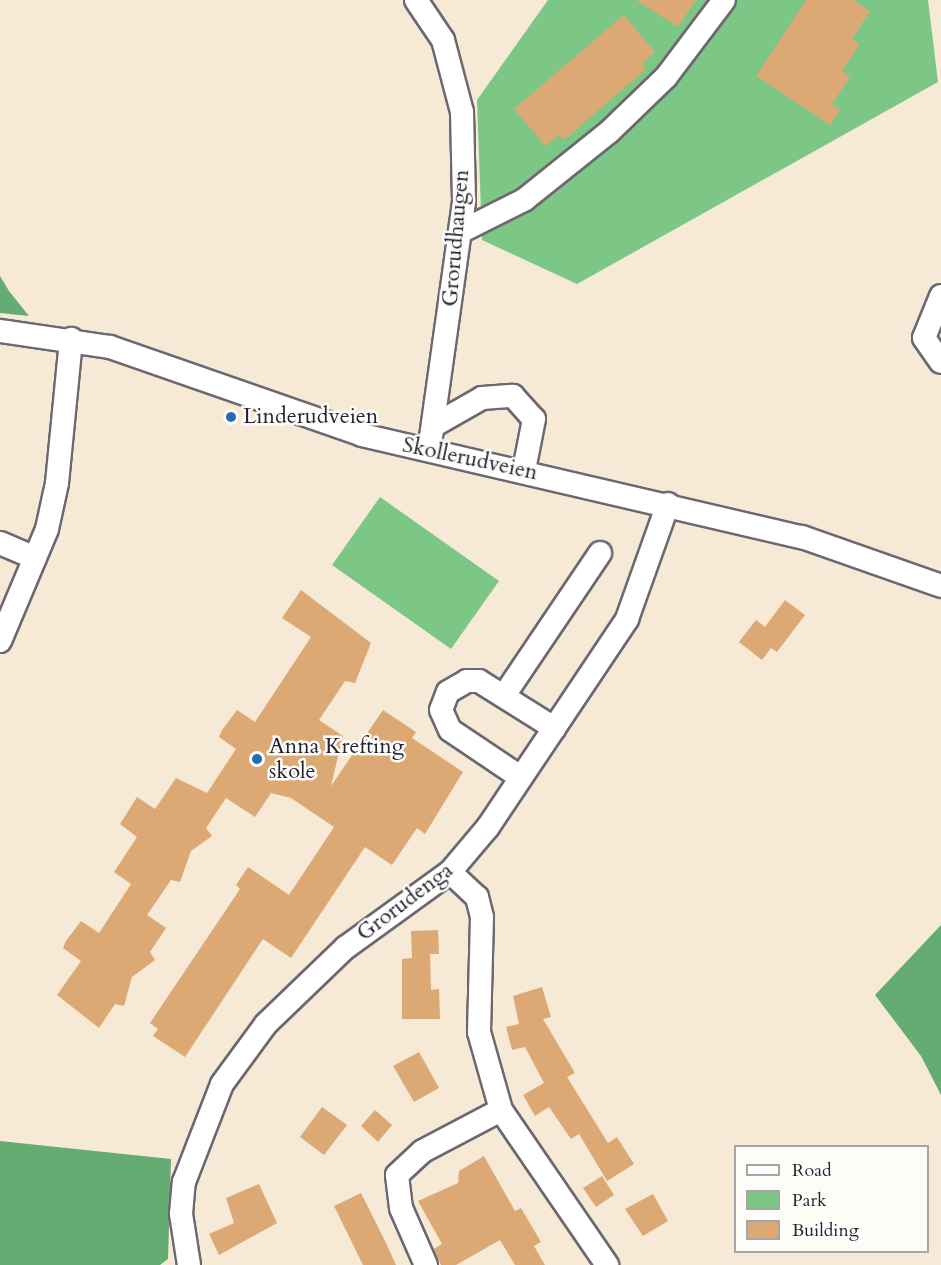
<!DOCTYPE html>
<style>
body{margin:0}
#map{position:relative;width:941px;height:1265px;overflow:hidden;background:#f6ead6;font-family:Cardo,serif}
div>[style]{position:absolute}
.green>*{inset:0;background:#7cc785}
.forest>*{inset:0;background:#65ac72}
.building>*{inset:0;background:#dca974}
.roads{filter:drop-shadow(2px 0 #6c6871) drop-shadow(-2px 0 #6c6871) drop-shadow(0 2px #6c6871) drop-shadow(0 -2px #6c6871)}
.minor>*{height:22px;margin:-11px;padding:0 11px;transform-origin:11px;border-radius:11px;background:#fff}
.dots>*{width:16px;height:16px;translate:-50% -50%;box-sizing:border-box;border:3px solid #fdfcf7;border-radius:50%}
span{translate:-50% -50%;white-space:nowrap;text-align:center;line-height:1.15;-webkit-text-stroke:5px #fdfcf7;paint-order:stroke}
.street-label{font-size:22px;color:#22223b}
.poi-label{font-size:22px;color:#22223b}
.left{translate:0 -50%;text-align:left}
.legend{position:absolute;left:734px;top:1145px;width:195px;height:108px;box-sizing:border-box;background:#fdfcf7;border:2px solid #a5a5ac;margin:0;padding:8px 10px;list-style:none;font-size:18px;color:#22223b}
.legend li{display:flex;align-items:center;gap:12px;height:30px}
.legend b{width:30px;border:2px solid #a5a5ac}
</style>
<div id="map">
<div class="green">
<div style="clip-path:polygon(548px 0,928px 0,938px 82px,577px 284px,482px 240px,477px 100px)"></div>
<div style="clip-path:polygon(380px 497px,499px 581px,451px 649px,332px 565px)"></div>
</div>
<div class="forest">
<div style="clip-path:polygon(0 276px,9px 291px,29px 316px,0 313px)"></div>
<div style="clip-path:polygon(941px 925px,941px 1095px,921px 1056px,875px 995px)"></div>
<div style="clip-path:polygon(0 1141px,171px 1159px,168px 1259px,160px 1265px,0 1265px)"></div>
</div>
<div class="building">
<div style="clip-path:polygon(636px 0,696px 0,678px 27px)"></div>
<div style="clip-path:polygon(806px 0,853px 0,870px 11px,852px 39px,860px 44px,842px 71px,850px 77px,832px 104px,840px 110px,830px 125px,756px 76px)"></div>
<div style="clip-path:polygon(624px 15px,655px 52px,642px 64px,646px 69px,564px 140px,559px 135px,546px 146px,514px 109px)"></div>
<div style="clip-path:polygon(301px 590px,371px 643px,355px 683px,345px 681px,319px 720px,343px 736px,331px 786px,383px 710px,416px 732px,412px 738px,463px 772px,425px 834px,417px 828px,392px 865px,365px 847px,291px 958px,263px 939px,185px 1057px,153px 1036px,158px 1029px,150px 1023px,240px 889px,236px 885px,248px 867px,289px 895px,334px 827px,291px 798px,271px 793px,255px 817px,226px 798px,206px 828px,212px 836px,191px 851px,180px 882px,171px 880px,147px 915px,166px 928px,150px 952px,155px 960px,132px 977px,124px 1006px,115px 1004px,99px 1028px,57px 995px,81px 961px,63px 948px,66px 941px,81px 921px,99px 933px,131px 884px,114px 872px,137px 837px,120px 824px,137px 797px,155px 809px,176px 778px,207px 793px,236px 749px,219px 737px,222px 730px,237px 710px,255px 722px,311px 637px,282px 618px)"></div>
<div style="clip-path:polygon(785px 600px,805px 615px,777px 652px,771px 648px,762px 660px,739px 642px,756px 620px,765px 627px)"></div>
<div style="clip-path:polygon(438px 930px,439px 954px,430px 954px,431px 990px,439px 989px,440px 1019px,402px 1019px,402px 959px,412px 958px,411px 931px)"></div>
<div style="clip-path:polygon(542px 987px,551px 1017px,543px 1019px,575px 1073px,567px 1077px,608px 1143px,617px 1137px,634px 1164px,607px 1181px,579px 1134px,571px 1139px,549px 1107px,535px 1116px,523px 1095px,544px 1083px,525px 1047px,512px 1050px,506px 1027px,519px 1024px,513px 996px)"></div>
<div style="clip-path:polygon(419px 1052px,439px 1088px,414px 1102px,393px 1066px)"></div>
<div style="clip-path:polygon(322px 1107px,347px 1125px,324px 1155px,300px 1137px)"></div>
<div style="clip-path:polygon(375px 1110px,392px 1125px,378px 1142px,361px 1126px)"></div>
<div style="clip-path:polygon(484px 1156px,515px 1211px,521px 1208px,541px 1242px,534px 1246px,545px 1265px,515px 1265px,500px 1240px,456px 1265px,441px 1265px,434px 1249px,442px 1244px,418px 1201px,458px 1183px,459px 1171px)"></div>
<div style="clip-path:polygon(602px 1176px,614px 1195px,596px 1207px,583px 1188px)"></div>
<div style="clip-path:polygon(259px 1184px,277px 1223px,219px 1255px,209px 1234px,234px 1223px,226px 1198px)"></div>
<div style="clip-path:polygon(361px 1193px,386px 1243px,396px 1265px,363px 1265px,334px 1206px)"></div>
<div style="clip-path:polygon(653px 1194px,668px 1221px,643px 1236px,625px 1209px)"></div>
</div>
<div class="roads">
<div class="minor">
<div style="left:416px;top:0;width:48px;rotate:56deg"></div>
<div style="left:443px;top:40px;width:74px;rotate:75.2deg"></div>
<div style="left:462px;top:112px;width:90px;rotate:88.7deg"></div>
<div style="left:464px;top:202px;width:250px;rotate:98deg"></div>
<div style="left:460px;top:232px;width:72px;rotate:-26.6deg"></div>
<div style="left:524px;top:200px;width:109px;rotate:-38.7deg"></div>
<div style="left:609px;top:132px;width:79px;rotate:-44deg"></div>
<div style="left:666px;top:77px;width:96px;rotate:-53deg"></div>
<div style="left:941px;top:296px;width:45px;rotate:112deg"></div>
<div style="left:924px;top:338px;width:29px;rotate:55deg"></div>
<div style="left:0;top:331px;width:111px;rotate:8.3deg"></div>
<div style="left:110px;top:347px;width:267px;rotate:19.2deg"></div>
<div style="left:362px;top:435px;width:452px;rotate:13.1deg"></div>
<div style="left:802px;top:537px;width:147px;rotate:19.4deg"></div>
<div style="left:433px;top:426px;width:56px;rotate:-29.7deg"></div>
<div style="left:482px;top:398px;width:31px;rotate:-4deg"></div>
<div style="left:513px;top:396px;width:31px;rotate:48deg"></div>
<div style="left:534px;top:419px;width:52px;rotate:101.1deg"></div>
<div style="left:0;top:543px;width:38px;rotate:23deg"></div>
<div style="left:0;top:641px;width:121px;rotate:-67.2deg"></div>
<div style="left:47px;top:529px;width:47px;rotate:-77.7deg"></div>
<div style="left:57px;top:483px;width:145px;rotate:-84.4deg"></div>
<div style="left:505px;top:694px;width:170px;rotate:-56deg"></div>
<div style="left:520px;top:777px;width:84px;rotate:-146.1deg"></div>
<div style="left:450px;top:730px;width:22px;rotate:-114deg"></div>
<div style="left:441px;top:710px;width:19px;rotate:-69deg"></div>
<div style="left:448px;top:692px;width:22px;rotate:-30deg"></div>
<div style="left:467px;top:681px;width:12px"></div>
<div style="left:479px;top:681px;width:89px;rotate:32.1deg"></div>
<div style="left:450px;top:872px;width:37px;rotate:43deg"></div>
<div style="left:477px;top:897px;width:21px;rotate:76deg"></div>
<div style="left:482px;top:917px;width:115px;rotate:91.5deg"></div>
<div style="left:479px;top:1032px;width:81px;rotate:74.2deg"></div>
<div style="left:501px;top:1110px;width:188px;rotate:55.6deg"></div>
<div style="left:189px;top:1265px;width:52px;rotate:-98.9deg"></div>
<div style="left:181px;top:1214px;width:32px;rotate:-85deg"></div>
<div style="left:184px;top:1182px;width:105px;rotate:-68.8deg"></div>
<div style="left:222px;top:1084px;width:74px;rotate:-53.7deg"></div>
<div style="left:266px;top:1024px;width:110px;rotate:-43.9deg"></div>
<div style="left:345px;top:948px;width:130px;rotate:-35.9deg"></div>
<div style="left:450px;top:872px;width:59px;rotate:-49.8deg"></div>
<div style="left:488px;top:827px;width:250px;rotate:-56.2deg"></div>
<div style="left:627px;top:619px;width:122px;rotate:-70.4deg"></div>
<div style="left:426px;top:1265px;width:62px;rotate:-113.7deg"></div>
<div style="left:401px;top:1208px;width:33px;rotate:-97deg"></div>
<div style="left:397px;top:1175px;width:35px;rotate:-43deg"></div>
<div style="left:423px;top:1151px;width:88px;rotate:-27.7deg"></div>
</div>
</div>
<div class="dots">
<div style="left:231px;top:417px;background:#1f6fb2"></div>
<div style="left:257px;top:759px;background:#1f6fb2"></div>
</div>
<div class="street-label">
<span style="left:456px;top:238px;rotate:-85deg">Grorudhaugen</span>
<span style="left:470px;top:459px;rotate:12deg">Skollerudveien</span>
<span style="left:405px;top:902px;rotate:-37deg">Grorudenga</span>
</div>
<div class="poi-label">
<span class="left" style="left:243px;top:417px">Linderudveien</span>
<span class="left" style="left:269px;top:759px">Anna Krefting<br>skole</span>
</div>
<ul class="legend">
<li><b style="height:8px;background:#fff"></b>Road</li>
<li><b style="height:16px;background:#7cc785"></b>Park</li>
<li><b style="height:16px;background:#dca974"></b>Building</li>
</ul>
</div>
